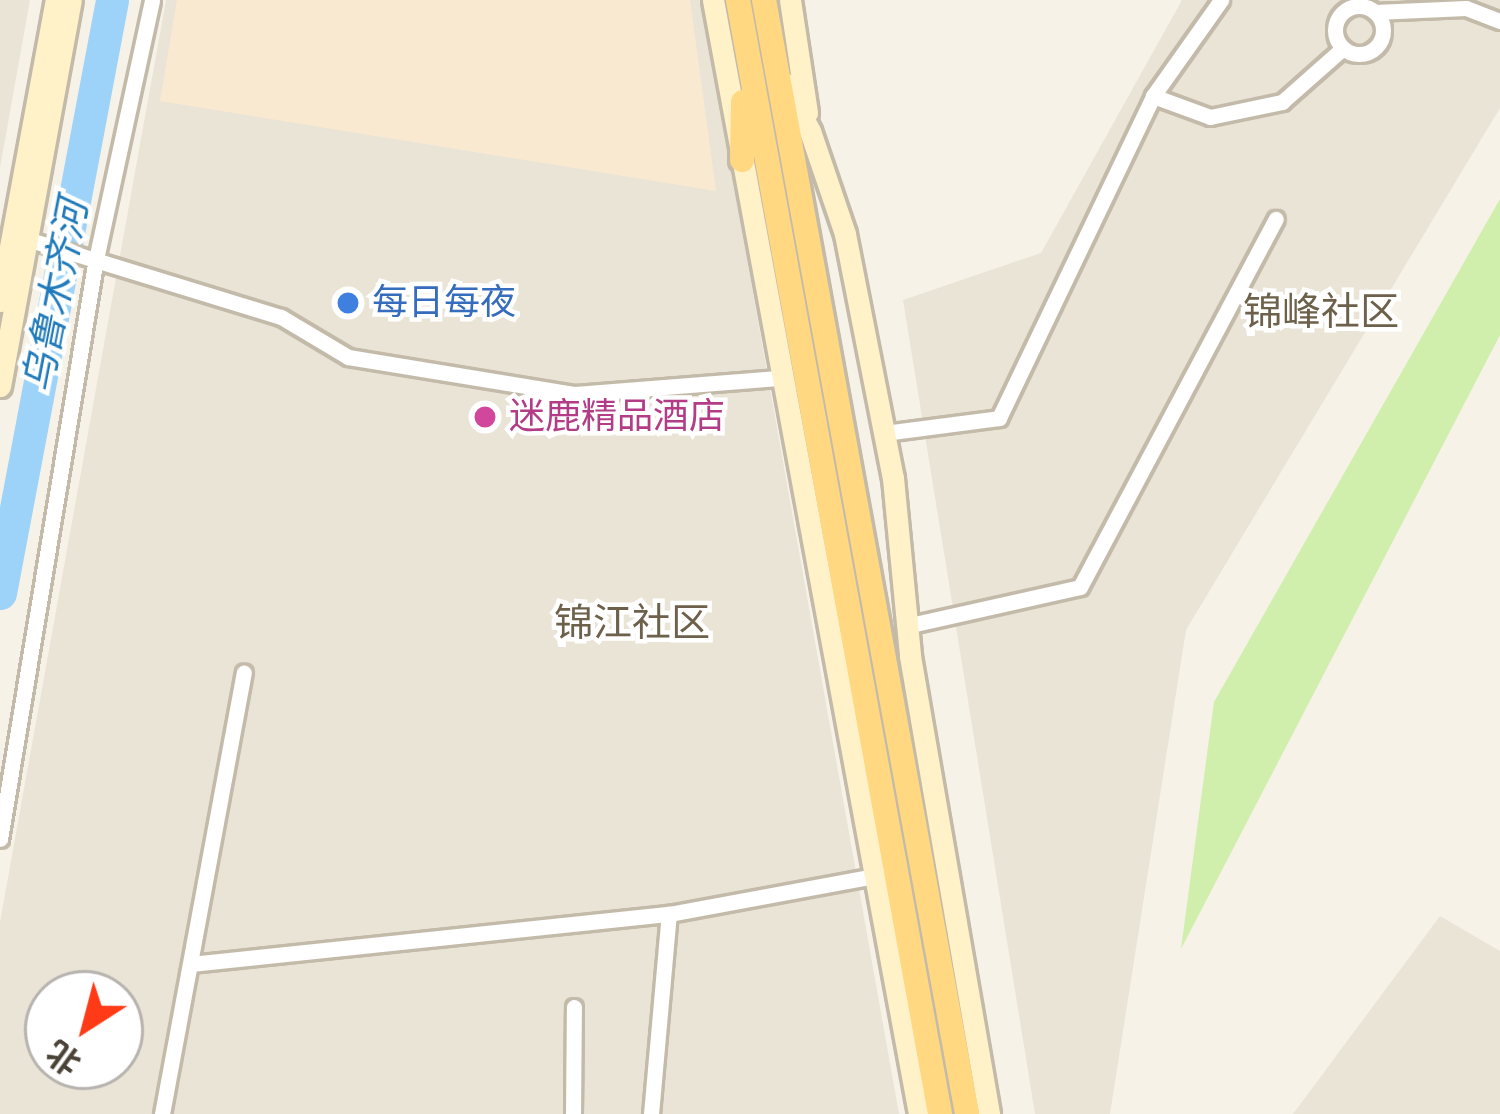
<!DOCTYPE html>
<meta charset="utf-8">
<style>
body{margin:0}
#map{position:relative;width:1500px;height:1114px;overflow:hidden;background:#f6f2e8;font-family:Signika,"Noto Sans SC",sans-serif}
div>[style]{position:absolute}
.residential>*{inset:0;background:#eae4d6}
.commercial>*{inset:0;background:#fae9d1}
.green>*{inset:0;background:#d0eeac}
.river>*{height:33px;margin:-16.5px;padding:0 16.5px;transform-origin:16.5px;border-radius:16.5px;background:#9ed3f9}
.roads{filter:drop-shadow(3px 0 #c3baa9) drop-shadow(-3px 0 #c3baa9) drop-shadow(0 3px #c3baa9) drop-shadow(0 -3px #c3baa9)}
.minor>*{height:15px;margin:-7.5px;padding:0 7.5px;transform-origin:7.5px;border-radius:7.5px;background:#fff}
.minor>.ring{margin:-7.5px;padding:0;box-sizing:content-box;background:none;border:15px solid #fff;border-radius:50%}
.secondary>*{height:21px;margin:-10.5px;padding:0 10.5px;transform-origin:10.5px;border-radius:10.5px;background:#fff2c9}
.trunk>*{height:24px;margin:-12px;padding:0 12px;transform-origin:12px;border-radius:12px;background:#ffd881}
.dots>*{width:33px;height:33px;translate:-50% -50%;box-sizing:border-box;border:6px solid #fff;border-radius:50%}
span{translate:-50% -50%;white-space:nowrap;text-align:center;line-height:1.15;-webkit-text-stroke:9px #fff;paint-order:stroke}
.shop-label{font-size:36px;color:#366cbe}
.left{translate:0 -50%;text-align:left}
.hotel-label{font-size:36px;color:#b23c85}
.water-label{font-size:39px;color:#207abb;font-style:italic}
.neighbourhood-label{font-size:39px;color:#6e614b}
.north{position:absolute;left:24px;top:970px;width:120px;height:120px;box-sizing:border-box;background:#fff;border:3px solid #b7b3af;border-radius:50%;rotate:216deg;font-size:33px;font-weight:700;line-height:48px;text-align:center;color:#4a4236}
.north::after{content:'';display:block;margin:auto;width:42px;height:54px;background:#ff3a16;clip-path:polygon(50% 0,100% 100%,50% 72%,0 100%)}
</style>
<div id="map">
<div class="residential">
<div style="clip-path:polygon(0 0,30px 0,0 168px)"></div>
<div style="clip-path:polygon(evenodd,166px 0,701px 0,899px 1114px,0 1114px,0 922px,166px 0,48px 994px,120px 994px,120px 1066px,48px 1066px,48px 994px)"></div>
<div style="clip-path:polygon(1182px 0,1500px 0,1500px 108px,1186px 630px,1110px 1114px,1035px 1114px,903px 300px,1041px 253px)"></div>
<div style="clip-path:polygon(1440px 916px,1500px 951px,1500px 1114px,1293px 1114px)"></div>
</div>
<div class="commercial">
<div style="clip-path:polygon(177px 0,690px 0,716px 191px,160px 101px)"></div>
</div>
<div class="green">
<div style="clip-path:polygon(1500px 199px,1500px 335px,1181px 949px,1214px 702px)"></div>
</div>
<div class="river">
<div style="left:0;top:593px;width:603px;rotate:-79.3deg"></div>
</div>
<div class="roads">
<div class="minor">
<div class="ring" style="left:1335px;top:6px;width:33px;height:33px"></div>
<div style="left:1375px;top:12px;width:91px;rotate:-2.5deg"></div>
<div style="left:1466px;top:8px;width:36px;rotate:21deg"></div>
<div style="left:1153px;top:96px;width:61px;rotate:20.2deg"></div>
<div style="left:1210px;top:117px;width:74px;rotate:-11.8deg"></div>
<div style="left:1282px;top:102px;width:81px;rotate:-41.5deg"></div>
<div style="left:27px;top:239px;width:266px;rotate:17.1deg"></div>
<div style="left:281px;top:317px;width:78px;rotate:30.8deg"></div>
<div style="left:348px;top:357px;width:230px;rotate:9.3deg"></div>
<div style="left:575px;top:394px;width:204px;rotate:-4.5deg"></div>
<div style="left:884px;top:433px;width:116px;rotate:-7.4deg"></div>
<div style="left:999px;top:418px;width:357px;rotate:-64.4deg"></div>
<div style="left:1153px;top:96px;width:118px;rotate:-54.7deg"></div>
<div style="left:906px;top:626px;width:178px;rotate:-12.6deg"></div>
<div style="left:1080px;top:587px;width:417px;rotate:-62deg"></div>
<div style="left:0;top:839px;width:583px;rotate:-80.62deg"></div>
<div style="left:95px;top:264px;width:270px;rotate:-77.8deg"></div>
<div style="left:191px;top:964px;width:481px;rotate:-6deg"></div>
<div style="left:669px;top:914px;width:209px;rotate:-10.5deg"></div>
<div style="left:162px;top:1114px;width:449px;rotate:-79.5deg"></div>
<div style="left:573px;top:1114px;width:107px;rotate:-89.5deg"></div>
<div style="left:651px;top:1114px;width:201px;rotate:-84.9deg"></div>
</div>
<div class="secondary">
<div style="left:713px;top:0;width:1133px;rotate:79.52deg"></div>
<div style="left:790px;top:0;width:114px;rotate:81.4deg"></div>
<div style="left:783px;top:82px;width:56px;rotate:61.1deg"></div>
<div style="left:810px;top:131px;width:109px;rotate:71.2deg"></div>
<div style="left:845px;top:234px;width:249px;rotate:78.9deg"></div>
<div style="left:893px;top:478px;width:179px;rotate:84.5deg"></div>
<div style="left:910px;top:656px;width:465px;rotate:80.2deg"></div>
<div style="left:0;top:301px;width:306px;rotate:-79.5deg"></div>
<div style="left:0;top:386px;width:392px;rotate:-79.6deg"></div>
</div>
<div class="trunk">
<div style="left:738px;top:0;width:1132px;rotate:79.72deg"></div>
<div style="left:764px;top:0;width:1132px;rotate:79.67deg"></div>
<div style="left:742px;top:160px;width:58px;rotate:-89deg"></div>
</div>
</div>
<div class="dots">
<div style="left:348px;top:303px;background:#3f7fe0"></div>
<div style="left:485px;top:417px;background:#d1479c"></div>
</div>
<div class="shop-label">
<span class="left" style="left:372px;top:303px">每日每夜</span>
</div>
<div class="hotel-label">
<span class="left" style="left:509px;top:417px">迷鹿精品酒店</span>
</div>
<div class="water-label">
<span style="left:56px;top:296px;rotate:-79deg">乌鲁木齐河</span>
</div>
<div class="neighbourhood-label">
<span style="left:1321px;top:312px">锦峰社区</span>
<span style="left:632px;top:623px">锦江社区</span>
</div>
<div class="north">北</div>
</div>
